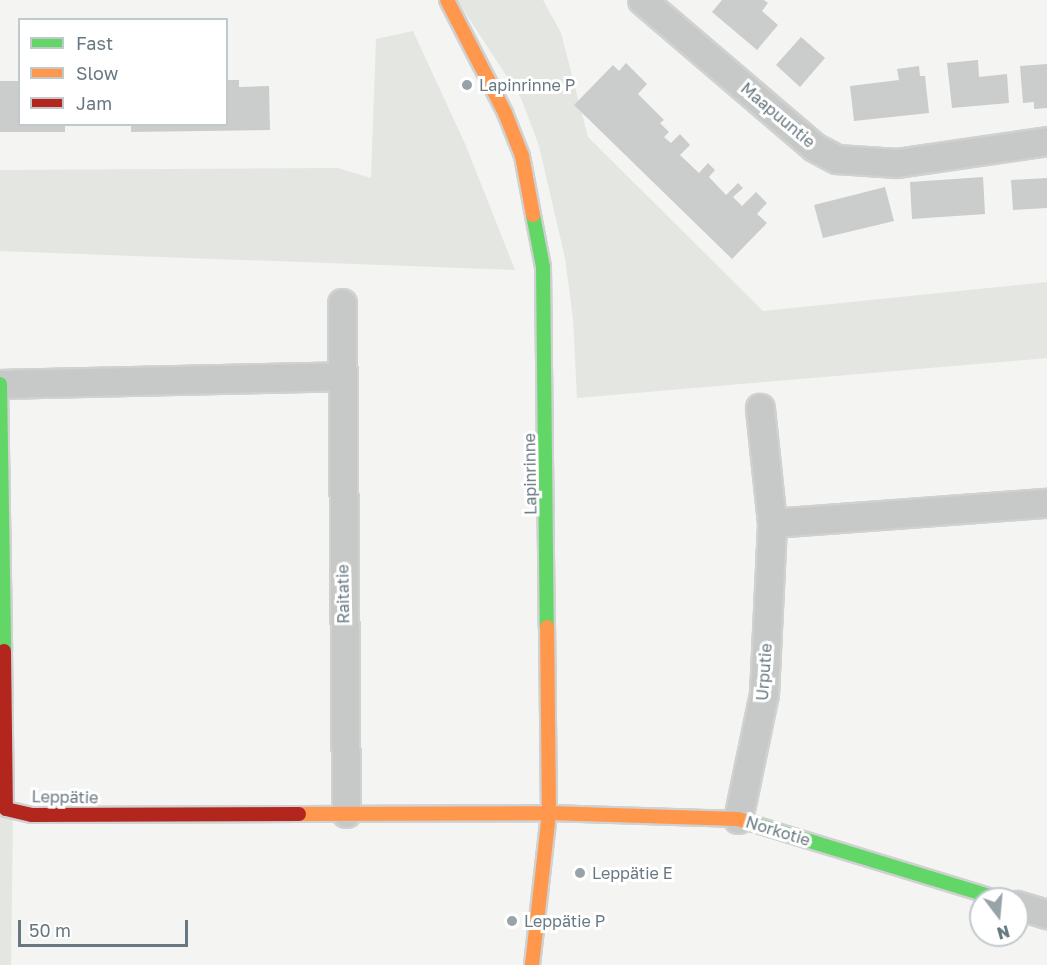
<!DOCTYPE html>
<meta charset="utf-8">
<style>
body{margin:0}
#map{position:relative;width:1047px;height:965px;overflow:hidden;background:#f4f4f3;font-family:"Golos Text",sans-serif}
div>[style]{position:absolute}
.green>*{inset:0;background:#e3e6e1}
.building>*{inset:0;background:#cbcccc}
.roads{filter:drop-shadow(2px 0 #d0d1d1) drop-shadow(-2px 0 #d0d1d1) drop-shadow(0 2px #d0d1d1) drop-shadow(0 -2px #d0d1d1)}
.street>*{height:27px;margin:-13.5px;padding:0 13.5px;transform-origin:13.5px;border-radius:13.5px;background:#c7c9c9}
.fast>*{height:14px;margin:-7px;padding:0 7px;transform-origin:7px;border-radius:7px;background:#63d668}
.slow>*{height:14px;margin:-7px;padding:0 7px;transform-origin:7px;border-radius:7px;background:#ff974d}
.jam>*{height:14px;margin:-7px;padding:0 7px;transform-origin:7px;border-radius:7px;background:#b3261e}
.dots>*{width:16px;height:16px;translate:-50% -50%;box-sizing:border-box;border:3px solid #fff;border-radius:50%}
span{translate:-50% -50%;white-space:nowrap;text-align:center;line-height:1.15;-webkit-text-stroke:6px #fff;paint-order:stroke}
.poi-label{font-size:16px;color:#677881}
.left{translate:0 -50%;text-align:left}
.street-label{font-size:16px;color:#677881}
.legend{position:absolute;left:18px;top:18px;width:210px;height:108px;box-sizing:border-box;background:#fff;border:2px solid #c2c9cd;margin:0;padding:8px 10px;list-style:none;font-size:18px;color:#677881}
.legend li{display:flex;align-items:center;gap:12px;height:30px}
.legend b{width:30px;border:2px solid #c2c9cd}
.north{position:absolute;left:969px;top:887px;width:60px;height:60px;box-sizing:border-box;background:#fff;border:2px solid #c2c9cd;border-radius:50%;rotate:164deg;font-size:16px;font-weight:700;line-height:24px;text-align:center;color:#677881}
.north::after{content:'';display:block;margin:auto;width:21px;height:27px;background:#98a3a9;clip-path:polygon(50% 0,100% 100%,50% 72%,0 100%)}
.scale{position:absolute;left:18px;top:920px;width:170px;height:27px;box-sizing:border-box;border:3px solid #677881;border-top:0;padding-left:8px;font-size:18px;line-height:21px;white-space:nowrap;color:#677881;-webkit-text-stroke:4px #fff;paint-order:stroke}
</style>
<div id="map">
<div class="green">
<div style="clip-path:polygon(457px 0,543px 0,561px 33px,588px 137px,763px 311px,1047px 282px,1047px 358px,577px 398px,573px 319px,565px 258px,539px 146px,521px 98px)"></div>
<div style="clip-path:polygon(413px 31px,466px 146px,515px 270px,0 251px,0 170px,338px 168px,371px 178px,376px 39px)"></div>
<div style="clip-path:polygon(0 813px,13px 813px,11px 965px,0 965px)"></div>
</div>
<div class="building">
<div style="clip-path:polygon(722px 0,764px 0,768px 3px,762px 11px,778px 25px,757px 50px,712px 12px)"></div>
<div style="clip-path:polygon(801px 37px,825px 58px,800px 87px,776px 65px)"></div>
<div style="clip-path:polygon(978px 60px,979px 77px,1007px 74px,1009px 103px,952px 108px,947px 63px)"></div>
<div style="clip-path:polygon(626px 63px,647px 84px,638px 94px,664px 120px,660px 123px,669px 132px,664px 137px,671px 143px,680px 134px,690px 145px,680px 155px,699px 173px,708px 163px,715px 170px,709px 177px,726px 195px,738px 183px,743px 188px,733px 197px,742px 206px,756px 192px,767px 203px,757px 214px,767px 223px,732px 259px,574px 105px,613px 65px,619px 71px)"></div>
<div style="clip-path:polygon(1047px 64px,1047px 108px,1034px 109px,1034px 102px,1023px 103px,1020px 66px)"></div>
<div style="clip-path:polygon(919px 66px,920px 76px,925px 76px,929px 113px,854px 121px,850px 86px,899px 80px,897px 69px)"></div>
<div style="clip-path:polygon(226px 80px,239px 80px,239px 87px,269px 86px,270px 130px,131px 132px,131px 124px,226px 124px)"></div>
<div style="clip-path:polygon(0 81px,20px 81px,20px 124px,65px 124px,65px 132px,0 132px)"></div>
<div style="clip-path:polygon(983px 177px,985px 214px,912px 219px,910px 182px)"></div>
<div style="clip-path:polygon(1047px 178px,1047px 208px,1013px 210px,1011px 180px)"></div>
<div style="clip-path:polygon(885px 187px,894px 221px,823px 238px,814px 205px)"></div>
</div>
<div class="roads">
<div class="street">
<div style="left:642px;top:0;width:226px;rotate:40.5deg"></div>
<div style="left:814px;top:147px;width:26px;rotate:28deg"></div>
<div style="left:837px;top:159px;width:60px;rotate:3.8deg"></div>
<div style="left:897px;top:163px;width:152px;rotate:-8.3deg"></div>
<div style="left:342px;top:303px;width:510px;rotate:89.55deg"></div>
<div style="left:0;top:384px;width:340px;rotate:-1.3deg"></div>
<div style="left:772px;top:523px;width:276px;rotate:-4.2deg"></div>
<div style="left:738px;top:819px;width:128px;rotate:-78.3deg"></div>
<div style="left:764px;top:694px;width:171px;rotate:-87.3deg"></div>
<div style="left:772px;top:523px;width:116px;rotate:-96deg"></div>
<div style="left:1017px;top:905px;width:31px;rotate:17deg"></div>
</div>
<div class="fast">
<div style="left:533px;top:215px;width:53px;rotate:79.1deg"></div>
<div style="left:543px;top:267px;width:360px;rotate:89.4deg"></div>
<div style="left:0;top:384px;width:267px;rotate:89.1deg"></div>
<div style="left:754px;top:824px;width:256px;rotate:17deg"></div>
</div>
<div class="slow">
<div style="left:447px;top:0;width:127px;rotate:62.8deg"></div>
<div style="left:505px;top:113px;width:46px;rotate:68.4deg"></div>
<div style="left:522px;top:156px;width:60px;rotate:79.4deg"></div>
<div style="left:299px;top:814px;width:250px;rotate:-0.2deg"></div>
<div style="left:549px;top:813px;width:189px;rotate:1.8deg"></div>
<div style="left:738px;top:819px;width:17px;rotate:17deg"></div>
<div style="left:532px;top:965px;width:153px;rotate:-83.6deg"></div>
<div style="left:549px;top:813px;width:186px;rotate:-90.6deg"></div>
</div>
<div class="jam">
<div style="left:4px;top:651px;width:158px;rotate:89.3deg"></div>
<div style="left:6px;top:809px;width:27px;rotate:13deg"></div>
<div style="left:32px;top:815px;width:267px;rotate:-0.2deg"></div>
</div>
</div>
<div class="dots">
<div style="left:467px;top:85px;background:#98a3a9"></div>
<div style="left:580px;top:873px;background:#98a3a9"></div>
<div style="left:512px;top:921px;background:#98a3a9"></div>
</div>
<div class="poi-label">
<span class="left" style="left:479px;top:85px">Lapinrinne P</span>
<span class="left" style="left:592px;top:873px">Leppätie E</span>
<span class="left" style="left:524px;top:921px">Leppätie P</span>
</div>
<div class="street-label">
<span style="left:778px;top:115px;rotate:40deg">Maapuuntie</span>
<span style="left:530px;top:474px;rotate:-91deg">Lapinrinne</span>
<span style="left:343px;top:594px;rotate:-91deg">Raitatie</span>
<span style="left:764px;top:672px;rotate:-86deg">Urputie</span>
<span style="left:65px;top:797px;rotate:1deg">Leppätie</span>
<span style="left:778px;top:831px;rotate:17deg">Norkotie</span>
</div>
<ul class="legend">
<li><b style="height:8px;background:#63d668"></b>Fast</li>
<li><b style="height:8px;background:#ff974d"></b>Slow</li>
<li><b style="height:8px;background:#b3261e"></b>Jam</li>
</ul>
<div class="north">N</div>
<div class="scale">50 m</div>
</div>
